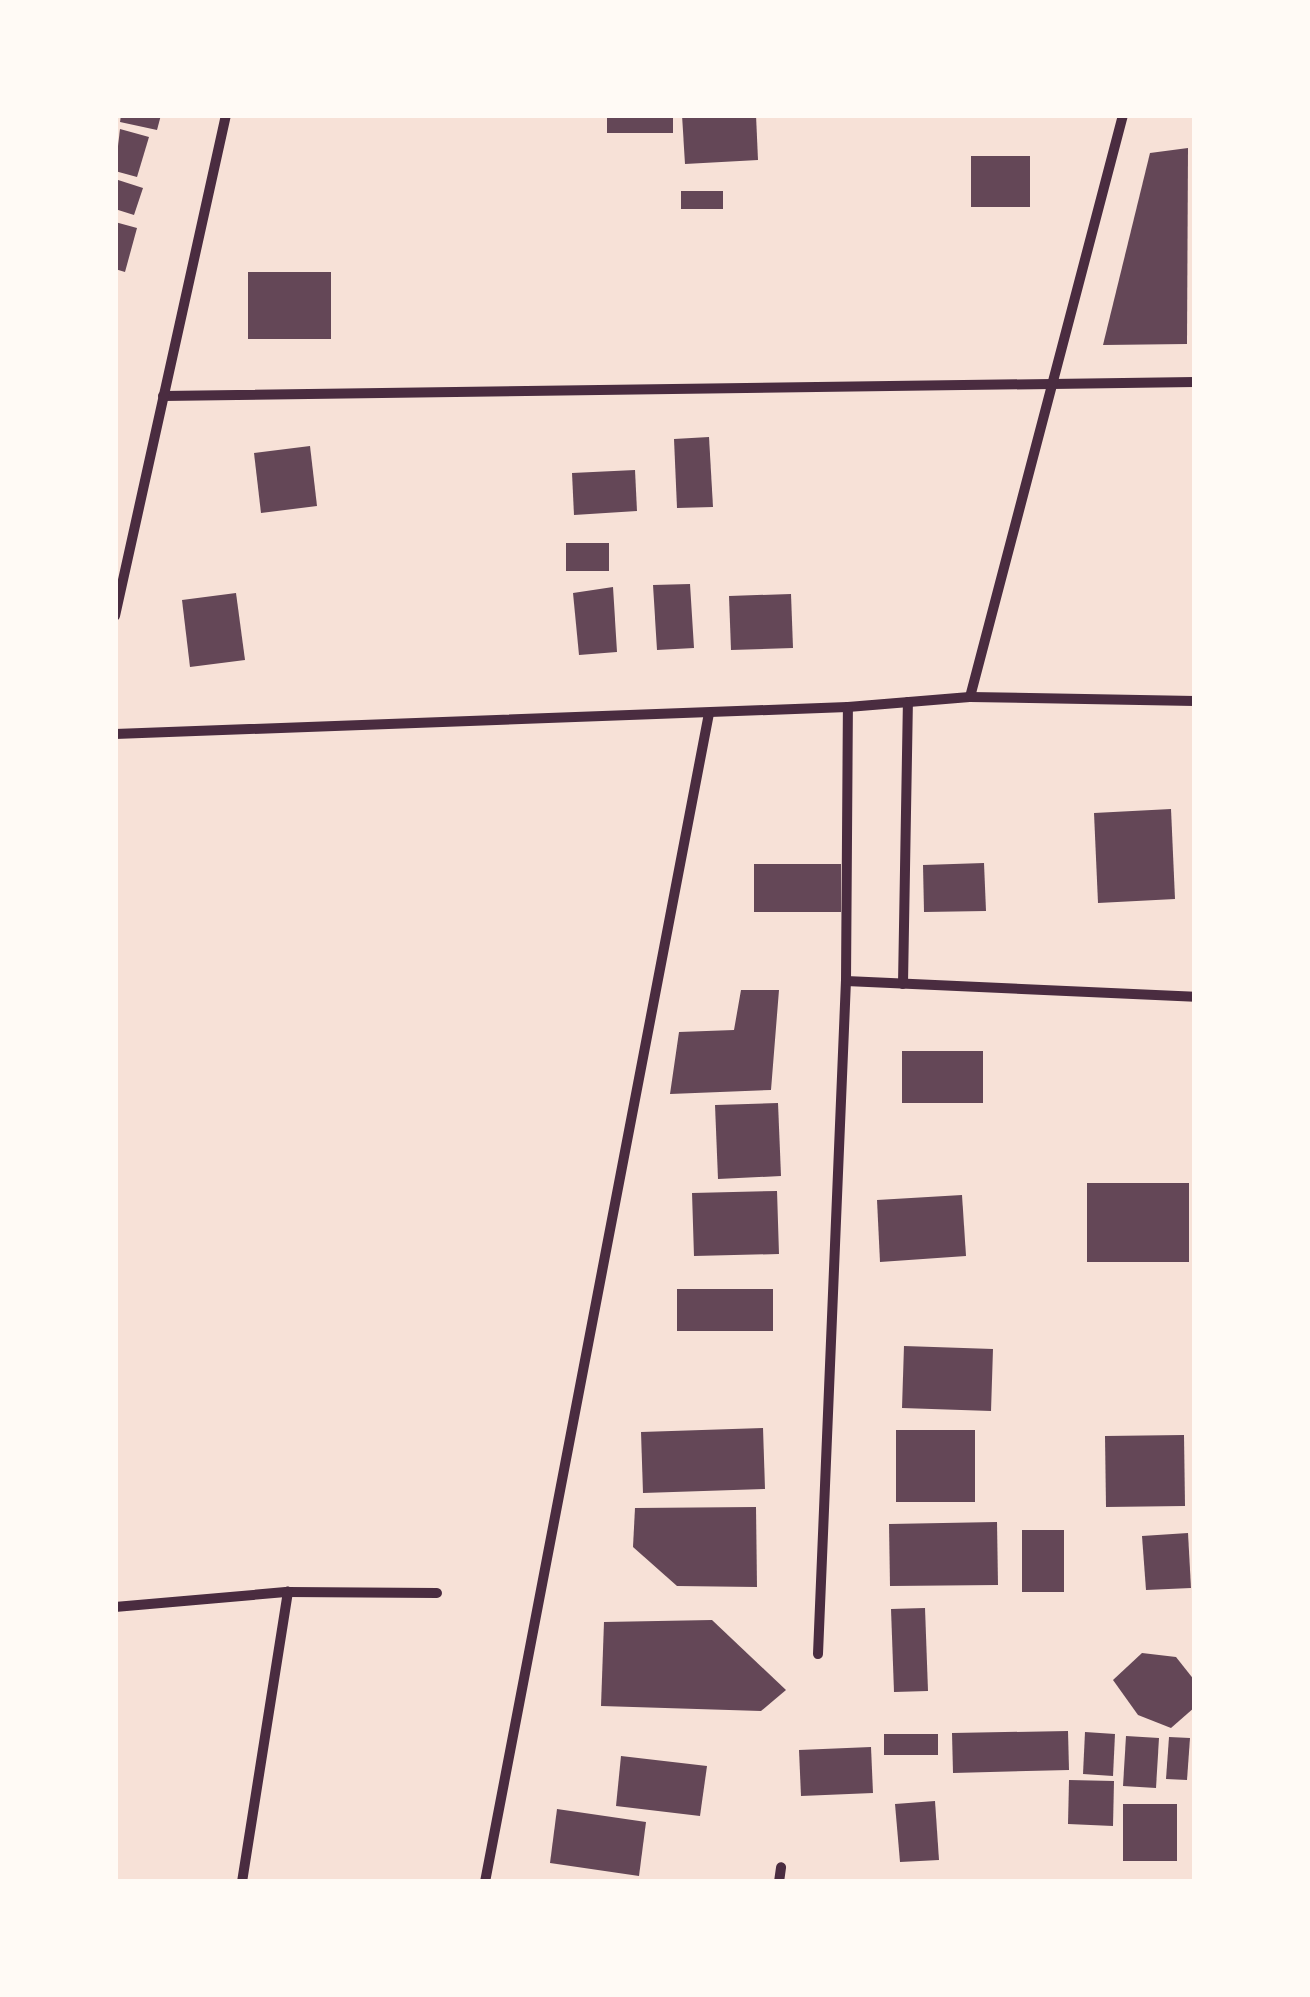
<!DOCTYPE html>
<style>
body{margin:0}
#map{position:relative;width:1310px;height:1997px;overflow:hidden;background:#f7e1d7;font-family:Quicksand,sans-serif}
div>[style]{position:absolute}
.building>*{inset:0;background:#644757}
.minor>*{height:10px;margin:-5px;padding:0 5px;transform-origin:5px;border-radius:5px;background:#4a2c40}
span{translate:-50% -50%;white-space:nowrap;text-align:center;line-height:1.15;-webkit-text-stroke:8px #fffaf5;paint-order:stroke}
.frame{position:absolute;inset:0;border:118px solid #fffaf5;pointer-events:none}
</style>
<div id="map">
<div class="building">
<div style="clip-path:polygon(121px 115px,161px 115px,157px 130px,120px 122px)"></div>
<div style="clip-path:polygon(607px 115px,673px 115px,673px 133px,607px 133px)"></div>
<div style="clip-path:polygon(682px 115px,756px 115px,758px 160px,685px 164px)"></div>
<div style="clip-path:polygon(120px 129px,149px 137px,137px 177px,115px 171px)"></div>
<div style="clip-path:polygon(1188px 148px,1187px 344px,1103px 345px,1150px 153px)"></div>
<div style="clip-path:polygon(971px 156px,1030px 156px,1030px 207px,971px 207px)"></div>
<div style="clip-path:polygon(115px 179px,143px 188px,134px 215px,115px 209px)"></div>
<div style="clip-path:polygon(681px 191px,723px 191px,723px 209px,681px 209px)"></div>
<div style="clip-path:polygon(115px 222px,137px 228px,125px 272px,115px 269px)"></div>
<div style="clip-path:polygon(248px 272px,331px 272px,331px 339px,248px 339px)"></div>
<div style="clip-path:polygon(709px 437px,713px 507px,677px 508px,674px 439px)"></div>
<div style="clip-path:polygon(310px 446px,317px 506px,261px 513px,254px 453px)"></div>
<div style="clip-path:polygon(635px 470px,637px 511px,574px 515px,572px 473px)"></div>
<div style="clip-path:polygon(566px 543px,609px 543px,609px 571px,566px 571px)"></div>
<div style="clip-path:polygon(690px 584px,694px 648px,657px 650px,653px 585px)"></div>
<div style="clip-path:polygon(613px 587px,617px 652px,579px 655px,573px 593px)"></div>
<div style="clip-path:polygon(236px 593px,245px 660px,190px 667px,182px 600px)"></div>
<div style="clip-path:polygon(791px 594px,793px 648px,731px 650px,729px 596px)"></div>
<div style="clip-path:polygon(1171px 809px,1175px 899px,1098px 903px,1094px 813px)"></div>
<div style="clip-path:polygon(984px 863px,986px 911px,924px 912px,923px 865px)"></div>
<div style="clip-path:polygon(754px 864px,841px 864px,841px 912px,754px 912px)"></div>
<div style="clip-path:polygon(741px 990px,779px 990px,771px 1090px,670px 1094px,679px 1032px,734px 1030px)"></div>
<div style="clip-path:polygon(902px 1051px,983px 1051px,983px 1103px,902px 1103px)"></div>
<div style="clip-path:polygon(778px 1103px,781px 1176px,718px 1179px,715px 1105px)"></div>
<div style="clip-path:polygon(1087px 1183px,1189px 1183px,1189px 1262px,1087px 1262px)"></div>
<div style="clip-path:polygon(777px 1191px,779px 1254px,694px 1256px,692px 1193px)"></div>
<div style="clip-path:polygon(962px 1195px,966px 1256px,880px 1262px,877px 1200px)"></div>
<div style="clip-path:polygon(677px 1289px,773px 1289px,773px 1331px,677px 1331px)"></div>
<div style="clip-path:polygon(904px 1346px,993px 1349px,991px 1411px,902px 1408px)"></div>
<div style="clip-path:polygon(763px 1428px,765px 1489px,643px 1493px,641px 1432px)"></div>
<div style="clip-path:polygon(896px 1430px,975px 1430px,975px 1502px,896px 1502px)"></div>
<div style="clip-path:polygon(1184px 1435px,1185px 1506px,1106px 1507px,1105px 1436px)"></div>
<div style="clip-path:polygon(756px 1507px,757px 1587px,677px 1586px,633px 1547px,635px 1508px)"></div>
<div style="clip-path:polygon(997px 1522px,998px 1585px,890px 1586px,889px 1524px)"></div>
<div style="clip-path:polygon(1022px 1530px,1064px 1530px,1064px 1592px,1022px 1592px)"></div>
<div style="clip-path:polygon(1188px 1533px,1191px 1588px,1146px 1590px,1142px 1536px)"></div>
<div style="clip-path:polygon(925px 1608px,928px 1691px,894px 1692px,891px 1609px)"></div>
<div style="clip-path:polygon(712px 1620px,786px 1690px,761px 1711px,601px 1706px,604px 1622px)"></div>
<div style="clip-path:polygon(1142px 1653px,1176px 1657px,1195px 1681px,1195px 1707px,1171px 1728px,1138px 1715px,1113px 1680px)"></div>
<div style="clip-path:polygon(1068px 1731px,1069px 1770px,953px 1773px,952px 1733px)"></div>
<div style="clip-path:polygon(1085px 1732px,1115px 1734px,1113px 1776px,1083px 1774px)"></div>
<div style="clip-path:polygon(884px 1734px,938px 1734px,938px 1755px,884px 1755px)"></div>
<div style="clip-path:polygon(1126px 1736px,1159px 1738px,1156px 1788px,1123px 1786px)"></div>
<div style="clip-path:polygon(1169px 1737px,1190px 1738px,1187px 1780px,1166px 1779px)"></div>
<div style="clip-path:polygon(871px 1747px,873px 1793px,801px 1796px,799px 1750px)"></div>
<div style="clip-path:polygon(621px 1756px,707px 1766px,700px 1816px,616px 1806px)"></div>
<div style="clip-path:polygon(1069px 1780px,1114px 1781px,1113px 1826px,1068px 1824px)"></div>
<div style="clip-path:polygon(935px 1801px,939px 1860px,900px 1862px,895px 1804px)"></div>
<div style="clip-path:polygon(1123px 1804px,1177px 1804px,1177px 1861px,1123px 1861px)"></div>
<div style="clip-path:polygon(557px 1809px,646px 1822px,639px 1876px,550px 1863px)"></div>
</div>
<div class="minor">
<div style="left:163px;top:396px;width:1032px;rotate:-0.78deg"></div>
<div style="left:115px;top:616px;width:513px;rotate:-77.51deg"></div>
<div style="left:970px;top:697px;width:602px;rotate:-75.27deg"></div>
<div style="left:115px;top:734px;width:733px;rotate:-2.11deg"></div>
<div style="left:848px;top:707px;width:122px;rotate:-4.7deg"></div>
<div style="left:970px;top:697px;width:225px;rotate:1deg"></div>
<div style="left:846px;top:981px;width:349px;rotate:2.6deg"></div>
<div style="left:903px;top:984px;width:282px;rotate:-89deg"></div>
<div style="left:115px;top:1607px;width:174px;rotate:-5deg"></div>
<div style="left:288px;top:1592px;width:149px;rotate:0.4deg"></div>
<div style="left:818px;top:1654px;width:674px;rotate:-87.62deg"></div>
<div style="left:846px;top:981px;width:274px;rotate:-89.6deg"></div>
<div style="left:242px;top:1882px;width:294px;rotate:-81deg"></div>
<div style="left:485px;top:1882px;width:1190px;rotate:-79.15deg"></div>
<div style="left:779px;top:1882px;width:15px;rotate:-82deg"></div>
</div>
<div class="frame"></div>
</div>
